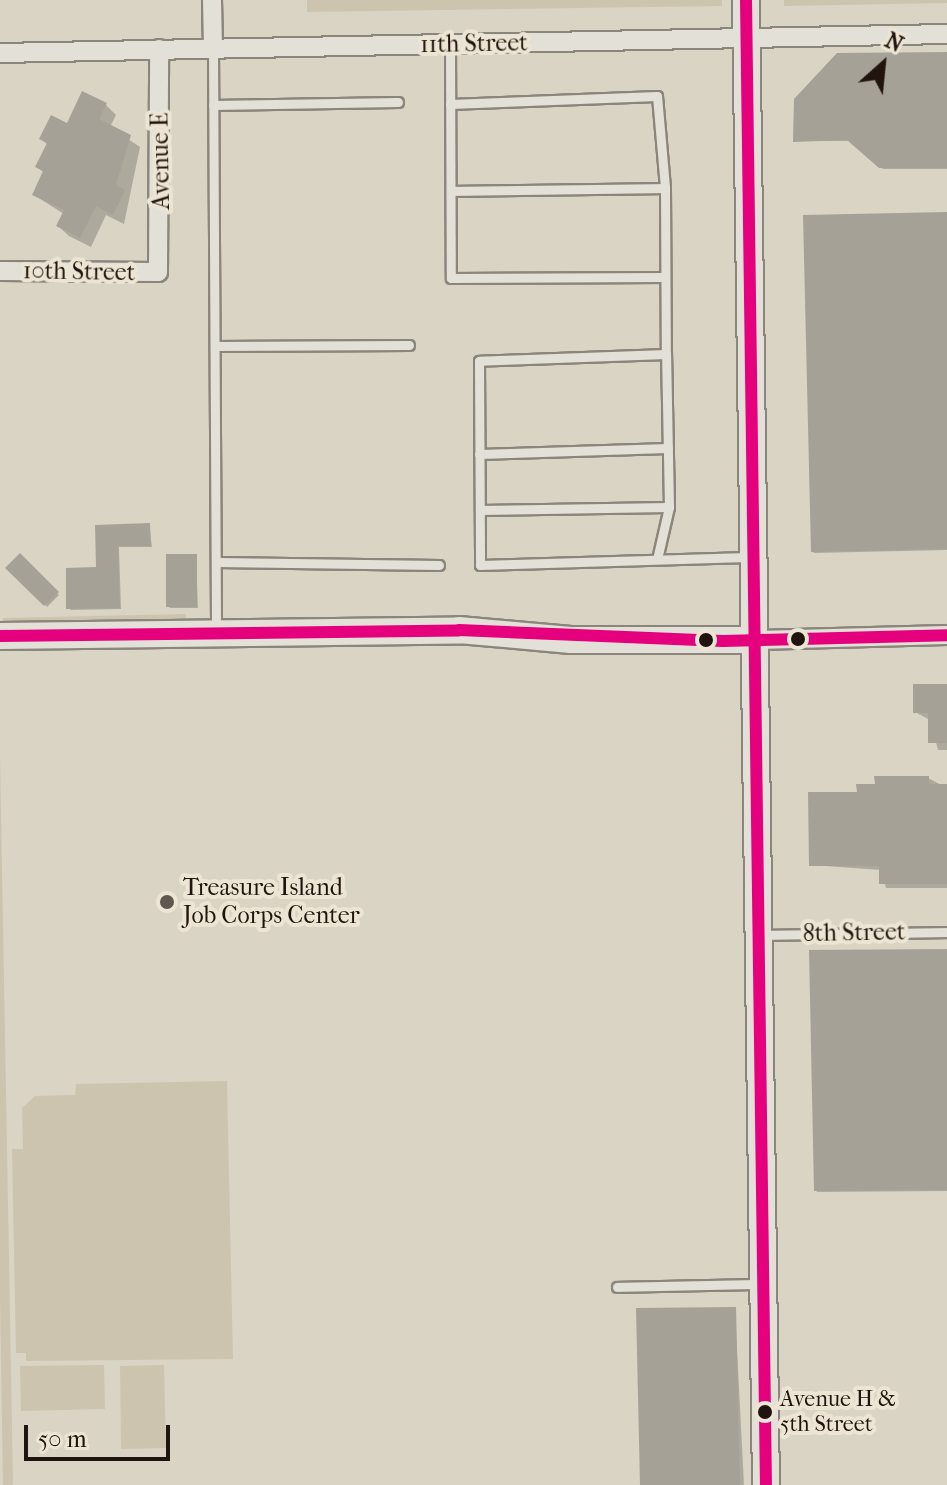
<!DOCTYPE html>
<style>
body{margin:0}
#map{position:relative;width:947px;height:1485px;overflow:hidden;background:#dad4c5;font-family:"IM FELL French Canon",serif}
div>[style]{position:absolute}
.green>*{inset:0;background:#cdc4b0}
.shadow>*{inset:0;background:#0003}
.building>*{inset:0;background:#a6a197}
.roads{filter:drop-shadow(2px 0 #8b857c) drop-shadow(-2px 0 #8b857c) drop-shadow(0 2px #8b857c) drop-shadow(0 -2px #8b857c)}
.lane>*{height:9px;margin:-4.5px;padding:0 4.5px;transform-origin:4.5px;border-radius:4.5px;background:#e3e0d8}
.street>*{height:18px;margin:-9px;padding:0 9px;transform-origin:9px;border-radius:9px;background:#e3e0d8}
.secondary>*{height:26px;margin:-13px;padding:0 13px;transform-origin:13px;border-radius:13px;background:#e3e0d8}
.bus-1>*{height:12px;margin:-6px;padding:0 6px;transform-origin:6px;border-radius:6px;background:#e5007d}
.dots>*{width:22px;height:22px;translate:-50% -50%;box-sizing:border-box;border:4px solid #ede5d3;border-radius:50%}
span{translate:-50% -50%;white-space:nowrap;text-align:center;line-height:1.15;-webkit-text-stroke:8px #ede5d3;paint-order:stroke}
.bus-label{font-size:22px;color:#20140e}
.left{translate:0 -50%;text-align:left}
.street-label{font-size:24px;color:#20140e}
.poi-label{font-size:24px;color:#20140e}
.north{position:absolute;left:843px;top:24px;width:80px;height:80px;-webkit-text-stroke:6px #ede5d3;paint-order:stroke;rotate:27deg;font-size:22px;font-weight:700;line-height:32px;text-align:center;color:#20140e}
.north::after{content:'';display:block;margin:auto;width:28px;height:36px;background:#20140e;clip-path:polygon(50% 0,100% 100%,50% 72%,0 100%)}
.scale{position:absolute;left:24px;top:1425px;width:146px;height:36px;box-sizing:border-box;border:4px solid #20140e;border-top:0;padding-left:10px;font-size:24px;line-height:28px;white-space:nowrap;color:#20140e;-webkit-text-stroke:6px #ede5d3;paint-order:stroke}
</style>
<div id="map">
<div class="green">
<div style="clip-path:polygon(307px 0,722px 0,722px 6px,307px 12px)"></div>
<div style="clip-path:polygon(784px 0,947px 0,947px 3px,784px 6px)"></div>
<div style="clip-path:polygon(186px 614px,186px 623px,3px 625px,3px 618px)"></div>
<div style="clip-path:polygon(0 754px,13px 1485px,3px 1485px,0 1299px)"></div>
<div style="clip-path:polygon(227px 1081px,233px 1359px,26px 1361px,26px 1353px,16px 1353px,12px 1149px,23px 1149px,22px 1108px,35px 1096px,75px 1095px,76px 1084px)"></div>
<div style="clip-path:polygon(104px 1365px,105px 1409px,21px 1411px,20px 1366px)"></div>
<div style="clip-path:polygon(164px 1365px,166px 1448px,121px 1449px,120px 1366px)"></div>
</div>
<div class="shadow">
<div style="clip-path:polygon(947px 54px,947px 169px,883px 169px,851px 141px,795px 141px)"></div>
<div style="clip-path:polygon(106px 105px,116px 115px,110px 127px,140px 147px,124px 224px,106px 215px,91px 247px,69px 236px,58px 226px,64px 214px,34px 195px,44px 173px,38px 167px,48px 145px,41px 139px)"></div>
<div style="clip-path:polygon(947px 214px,947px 550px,814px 553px,813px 551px)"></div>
<div style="clip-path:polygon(149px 525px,152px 547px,119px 547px,121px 609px,70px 610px,98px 569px,97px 527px)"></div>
<div style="clip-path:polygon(20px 555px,59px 595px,47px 607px,8px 568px)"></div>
<div style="clip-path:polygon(196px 556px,198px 608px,170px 608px,168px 606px)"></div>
<div style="clip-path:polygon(947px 686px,947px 750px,938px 750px,930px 720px,915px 712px)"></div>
<div style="clip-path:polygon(928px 778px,947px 788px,947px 888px,886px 888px,881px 870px,811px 865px,859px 794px)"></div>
<div style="clip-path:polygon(947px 951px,947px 1191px,817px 1192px,816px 1190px)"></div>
<div style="clip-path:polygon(735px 1309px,744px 1485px,642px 1485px)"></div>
</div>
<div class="building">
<div style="clip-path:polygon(947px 52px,947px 168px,879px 168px,847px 140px,793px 142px,794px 99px,837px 53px)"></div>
<div style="clip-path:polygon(82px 91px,107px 103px,99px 119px,131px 135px,116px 185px,125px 190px,113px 215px,96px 206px,80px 238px,56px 226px,64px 210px,32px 195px,43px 171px,35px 167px,47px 143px,39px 139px,51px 115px,67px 123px)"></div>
<div style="clip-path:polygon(947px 212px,947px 549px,811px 552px,803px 215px)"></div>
<div style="clip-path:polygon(150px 523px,151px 546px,118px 546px,120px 608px,66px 609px,66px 568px,96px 567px,95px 525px)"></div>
<div style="clip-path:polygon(20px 553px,59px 592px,44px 606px,5px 568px)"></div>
<div style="clip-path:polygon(166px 554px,197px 554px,197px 607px,166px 607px)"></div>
<div style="clip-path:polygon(913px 684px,947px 684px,947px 743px,928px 743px,928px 713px,913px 713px)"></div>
<div style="clip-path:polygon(874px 776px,929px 776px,929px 784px,947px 784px,947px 884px,879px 884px,879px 866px,809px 866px,808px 792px,857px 792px,856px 784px,875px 784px)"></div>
<div style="clip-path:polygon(947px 949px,947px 1190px,814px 1191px,809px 950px)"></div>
<div style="clip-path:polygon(736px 1307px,740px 1485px,640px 1485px,636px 1308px)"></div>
</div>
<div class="roads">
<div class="lane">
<div style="left:450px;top:44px;width:234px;rotate:89.8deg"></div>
<div style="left:451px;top:278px;width:214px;rotate:-0.3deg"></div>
<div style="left:213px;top:48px;width:581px;rotate:89.7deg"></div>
<div style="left:450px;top:104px;width:207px;rotate:-2.2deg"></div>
<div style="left:657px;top:96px;width:92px;rotate:85deg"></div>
<div style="left:665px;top:188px;width:166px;rotate:89.7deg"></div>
<div style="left:666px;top:354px;width:187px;rotate:177.9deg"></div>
<div style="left:479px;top:361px;width:204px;rotate:89.7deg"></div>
<div style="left:480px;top:565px;width:271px;rotate:-1.7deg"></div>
<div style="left:213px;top:105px;width:185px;rotate:-0.9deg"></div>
<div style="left:451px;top:191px;width:214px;rotate:-0.8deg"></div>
<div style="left:215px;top:346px;width:194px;rotate:-0.3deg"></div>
<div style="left:479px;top:454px;width:189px;rotate:-1.8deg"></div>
<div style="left:480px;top:510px;width:189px;rotate:-0.9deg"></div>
<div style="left:658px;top:555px;width:49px;rotate:-77.1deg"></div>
<div style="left:669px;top:507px;width:153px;rotate:-91.1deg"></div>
<div style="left:216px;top:562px;width:223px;rotate:0.8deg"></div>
<div style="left:762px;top:935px;width:185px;rotate:-0.9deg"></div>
<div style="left:617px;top:1287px;width:146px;rotate:-1.2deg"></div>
</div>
<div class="street">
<div style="left:212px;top:0;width:48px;rotate:88.8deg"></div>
<div style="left:0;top:53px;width:947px;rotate:-1.15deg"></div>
<div style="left:0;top:271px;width:158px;rotate:0.4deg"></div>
<div style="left:158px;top:272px;width:223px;rotate:-89.7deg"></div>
<div style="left:757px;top:640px;width:190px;rotate:-1.5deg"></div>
</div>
<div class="secondary">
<div style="left:746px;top:0;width:1485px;rotate:89.23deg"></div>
<div style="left:0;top:636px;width:459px;rotate:-0.7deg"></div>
<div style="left:459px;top:630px;width:112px;rotate:5.1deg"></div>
<div style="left:571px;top:640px;width:186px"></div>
</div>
</div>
<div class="bus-1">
<div style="left:746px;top:0;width:1485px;rotate:89.23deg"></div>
<div style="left:0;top:636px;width:459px;rotate:-0.7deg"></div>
<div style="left:459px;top:630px;width:264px;rotate:2.4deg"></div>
<div style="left:723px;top:641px;width:224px;rotate:-1.5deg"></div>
</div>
<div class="dots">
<div style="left:798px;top:639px;background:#20140e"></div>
<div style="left:706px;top:640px;background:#20140e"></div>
<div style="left:167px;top:902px;background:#61574e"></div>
<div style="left:765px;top:1412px;background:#20140e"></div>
</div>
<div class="bus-label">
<span class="left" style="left:780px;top:1412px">Avenue H &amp;<br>5th Street</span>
</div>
<div class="street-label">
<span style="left:474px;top:44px;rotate:-1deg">11th Street</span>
<span style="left:161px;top:161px;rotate:-91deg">Avenue E</span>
<span style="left:79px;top:272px;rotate:1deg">10th Street</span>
<span style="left:854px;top:933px;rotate:-1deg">8th Street</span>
</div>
<div class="poi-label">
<span class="left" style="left:183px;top:902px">Treasure Island<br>Job Corps Center</span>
</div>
<div class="north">N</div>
<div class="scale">50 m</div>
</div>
